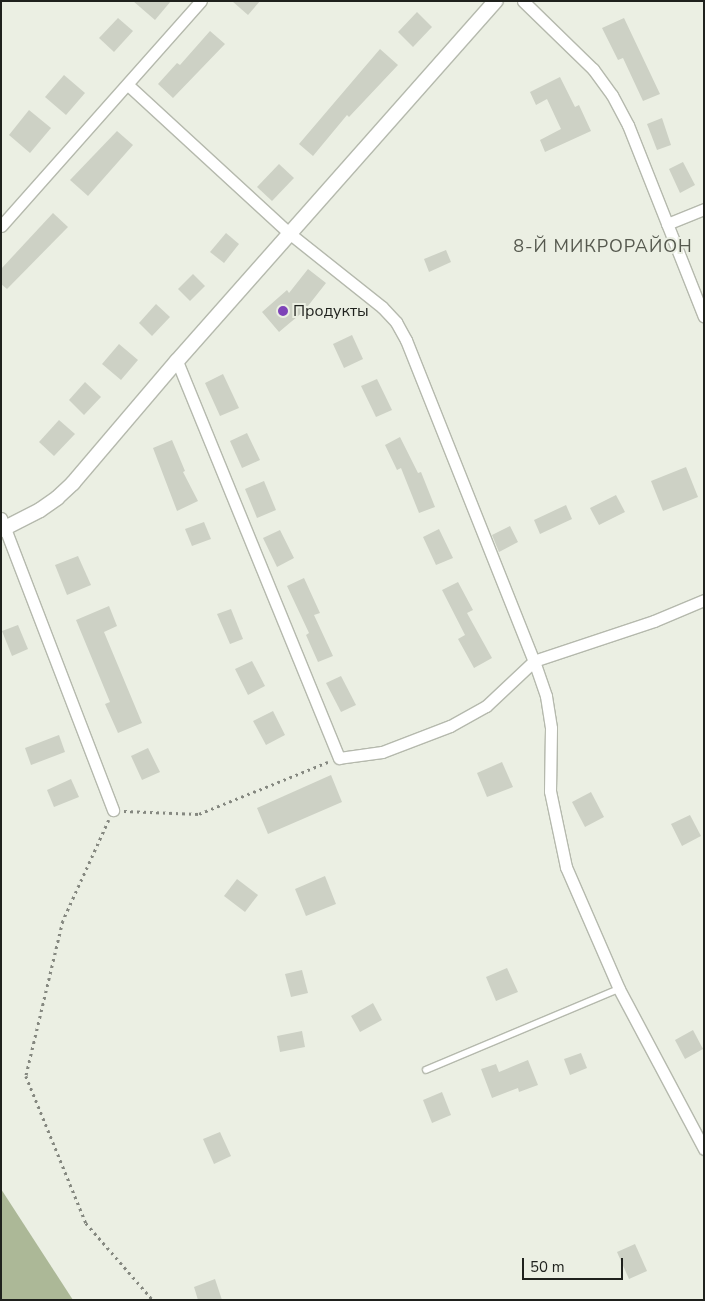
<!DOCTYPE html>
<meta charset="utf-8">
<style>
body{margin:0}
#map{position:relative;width:705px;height:1301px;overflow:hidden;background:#ebefe3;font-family:"Nunito Sans",sans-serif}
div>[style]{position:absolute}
.forest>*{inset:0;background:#acb897}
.building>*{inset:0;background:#cdd1c5}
.path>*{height:2.5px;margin-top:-1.25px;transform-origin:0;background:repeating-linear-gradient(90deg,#858880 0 2.5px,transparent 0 6.5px)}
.roads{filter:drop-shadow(1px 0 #b5b9ad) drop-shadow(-1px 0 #b5b9ad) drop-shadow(0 1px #b5b9ad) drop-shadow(0 -1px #b5b9ad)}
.service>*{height:5.5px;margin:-2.75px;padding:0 2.75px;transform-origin:2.75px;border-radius:2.75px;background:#fff}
.minor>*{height:11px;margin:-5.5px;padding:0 5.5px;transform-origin:5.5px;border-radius:5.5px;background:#fff}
.tertiary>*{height:14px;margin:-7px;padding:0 7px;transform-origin:7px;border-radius:7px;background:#fff}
.dots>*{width:14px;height:14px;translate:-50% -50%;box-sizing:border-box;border:2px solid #ebefe3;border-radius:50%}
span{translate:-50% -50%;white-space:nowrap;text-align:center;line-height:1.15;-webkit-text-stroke:4px #ebefe3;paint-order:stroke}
.poi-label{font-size:16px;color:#1f211d}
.left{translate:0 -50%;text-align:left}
.neighbourhood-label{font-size:18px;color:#56594f;letter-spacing:1px}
.frame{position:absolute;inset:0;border:2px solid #1f211d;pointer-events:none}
.scale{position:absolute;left:522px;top:1258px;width:101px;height:22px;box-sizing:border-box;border:2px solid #1f211d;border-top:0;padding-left:6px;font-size:15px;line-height:18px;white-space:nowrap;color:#1f211d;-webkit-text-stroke:4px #ebefe3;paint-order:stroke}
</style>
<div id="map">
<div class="forest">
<div style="clip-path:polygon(1px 1189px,73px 1300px,1px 1300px)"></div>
</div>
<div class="building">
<div style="clip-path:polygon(133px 1px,171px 1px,155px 20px)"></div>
<div style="clip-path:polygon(232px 1px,260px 1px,248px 15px)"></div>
<div style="clip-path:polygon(417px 12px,432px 27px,413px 47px,398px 32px)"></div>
<div style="clip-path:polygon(118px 18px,133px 31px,114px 52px,99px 38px)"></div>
<div style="clip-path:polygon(624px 18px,660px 94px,643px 101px,623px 58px,618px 60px,602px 28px)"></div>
<div style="clip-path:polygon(210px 31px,225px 44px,173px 98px,158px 84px,177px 63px,180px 65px)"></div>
<div style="clip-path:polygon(380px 49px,398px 65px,349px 117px,347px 115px,313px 156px,299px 144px)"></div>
<div style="clip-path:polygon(64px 75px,85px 93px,66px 115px,45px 97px)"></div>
<div style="clip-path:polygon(560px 77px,575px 107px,579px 105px,591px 131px,545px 152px,540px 140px,561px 129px,547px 99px,536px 105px,530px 92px)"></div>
<div style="clip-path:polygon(29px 110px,51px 128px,30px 153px,9px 135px)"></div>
<div style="clip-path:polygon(662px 118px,671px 145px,657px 150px,647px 124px)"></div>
<div style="clip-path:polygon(117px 131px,133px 145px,88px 196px,70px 180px)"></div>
<div style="clip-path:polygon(683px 162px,695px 185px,680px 193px,669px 169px)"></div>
<div style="clip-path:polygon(279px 164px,294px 178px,272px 201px,257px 187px)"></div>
<div style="clip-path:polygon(53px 213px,68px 227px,7px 289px,1px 284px,1px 269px)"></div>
<div style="clip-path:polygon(226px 233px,239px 244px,224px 263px,210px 252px)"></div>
<div style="clip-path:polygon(446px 250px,451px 262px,429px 272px,424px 259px)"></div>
<div style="clip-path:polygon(308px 269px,326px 283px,304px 311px,279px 332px,262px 312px,287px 290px,289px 293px)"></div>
<div style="clip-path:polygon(193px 274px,205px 286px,190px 301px,178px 289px)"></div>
<div style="clip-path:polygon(156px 304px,170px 317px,152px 336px,139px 323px)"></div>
<div style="clip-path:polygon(352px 335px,363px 359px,344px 368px,333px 344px)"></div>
<div style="clip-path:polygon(119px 344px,138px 360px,121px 380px,102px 364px)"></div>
<div style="clip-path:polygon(223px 374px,239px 408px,220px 416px,205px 383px)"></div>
<div style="clip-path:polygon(377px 379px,392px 410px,376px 417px,361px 386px)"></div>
<div style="clip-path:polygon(85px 382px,101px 397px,84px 415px,69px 400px)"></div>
<div style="clip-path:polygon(59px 420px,75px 434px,54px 456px,39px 442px)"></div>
<div style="clip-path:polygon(247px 433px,260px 460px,242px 468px,230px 441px)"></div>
<div style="clip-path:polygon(400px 437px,418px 473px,421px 472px,435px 507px,419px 513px,401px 468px,397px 470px,385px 445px)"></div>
<div style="clip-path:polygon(172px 440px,185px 471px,183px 472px,198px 501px,177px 511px,153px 448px)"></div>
<div style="clip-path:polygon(686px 467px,698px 497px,663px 511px,651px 481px)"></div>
<div style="clip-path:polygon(264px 481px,276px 510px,257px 518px,245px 489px)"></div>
<div style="clip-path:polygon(616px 495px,625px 512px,599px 525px,590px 508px)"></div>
<div style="clip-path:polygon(566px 505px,572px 519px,540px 534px,534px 520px)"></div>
<div style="clip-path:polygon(204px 522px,211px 539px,192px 546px,185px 529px)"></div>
<div style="clip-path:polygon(510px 526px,518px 542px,499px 552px,492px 535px)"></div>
<div style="clip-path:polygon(439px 529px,453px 558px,436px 565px,423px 537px)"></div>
<div style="clip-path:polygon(280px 530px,294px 558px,277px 567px,263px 538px)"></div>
<div style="clip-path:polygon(78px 556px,91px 585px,67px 595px,55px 565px)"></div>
<div style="clip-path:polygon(304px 578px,320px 613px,314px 615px,333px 656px,318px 662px,306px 635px,309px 633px,287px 586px)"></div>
<div style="clip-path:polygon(458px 582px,473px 610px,467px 613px,492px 658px,474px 668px,458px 639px,465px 635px,442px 590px)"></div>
<div style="clip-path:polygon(109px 606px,117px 626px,104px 632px,142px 723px,118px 733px,105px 704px,110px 702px,76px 620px)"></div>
<div style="clip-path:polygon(231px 609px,243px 639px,230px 644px,217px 614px)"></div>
<div style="clip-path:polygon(18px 625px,28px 649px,12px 656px,2px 631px)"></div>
<div style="clip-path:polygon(252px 661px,265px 686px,248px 695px,235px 669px)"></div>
<div style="clip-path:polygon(341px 676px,356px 705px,341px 712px,326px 683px)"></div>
<div style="clip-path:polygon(273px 711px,285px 735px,266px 745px,253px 721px)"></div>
<div style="clip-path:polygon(59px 735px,65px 752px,31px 765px,25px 748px)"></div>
<div style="clip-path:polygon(148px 748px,160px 772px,142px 780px,131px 756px)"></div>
<div style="clip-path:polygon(502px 762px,513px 787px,487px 797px,477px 773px)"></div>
<div style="clip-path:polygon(331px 775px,342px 802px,268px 834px,257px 808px)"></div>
<div style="clip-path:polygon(71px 779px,79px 797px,54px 807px,47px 790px)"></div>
<div style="clip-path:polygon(591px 792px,604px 817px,585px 827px,572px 802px)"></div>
<div style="clip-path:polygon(690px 815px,701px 836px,682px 846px,671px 824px)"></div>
<div style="clip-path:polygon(325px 876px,336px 904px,306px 916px,295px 889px)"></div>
<div style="clip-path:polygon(237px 879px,258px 895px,245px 912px,224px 896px)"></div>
<div style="clip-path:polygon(507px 968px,518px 992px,496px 1001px,486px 977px)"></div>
<div style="clip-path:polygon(302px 970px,308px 993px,291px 997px,285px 974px)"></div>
<div style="clip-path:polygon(373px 1003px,382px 1020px,360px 1032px,351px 1016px)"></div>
<div style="clip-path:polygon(693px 1030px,703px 1049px,685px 1059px,675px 1040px)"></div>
<div style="clip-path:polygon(302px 1031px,305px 1047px,280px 1052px,277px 1036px)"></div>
<div style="clip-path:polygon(581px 1053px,587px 1068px,570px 1075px,564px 1059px)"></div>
<div style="clip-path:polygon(528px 1060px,538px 1085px,519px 1092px,518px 1088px,492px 1098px,481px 1069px,496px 1064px,499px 1072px)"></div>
<div style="clip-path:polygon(442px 1092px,451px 1115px,432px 1123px,423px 1100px)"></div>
<div style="clip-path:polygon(220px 1132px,231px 1156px,214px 1164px,203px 1139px)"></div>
<div style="clip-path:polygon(635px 1244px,647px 1271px,629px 1279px,617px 1252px)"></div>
<div style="clip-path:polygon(215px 1279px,222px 1300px,198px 1300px,194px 1287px)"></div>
</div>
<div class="path">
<div style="left:124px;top:811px;width:75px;rotate:2.3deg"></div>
<div style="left:199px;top:814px;width:139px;rotate:-22deg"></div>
<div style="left:109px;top:820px;width:111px;rotate:114.5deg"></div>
<div style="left:63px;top:921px;width:159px;rotate:103.4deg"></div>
<div style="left:26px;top:1076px;width:159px;rotate:67.8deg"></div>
<div style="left:86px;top:1223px;width:102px;rotate:49deg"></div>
</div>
<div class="roads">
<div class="service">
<div style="left:426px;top:1070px;width:209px;rotate:-22.8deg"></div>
</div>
<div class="minor">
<div style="left:523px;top:1px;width:98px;rotate:44.2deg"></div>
<div style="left:593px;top:69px;width:32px;rotate:54deg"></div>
<div style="left:612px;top:95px;width:34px;rotate:62deg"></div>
<div style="left:628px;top:125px;width:206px;rotate:68.4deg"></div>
<div style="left:128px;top:85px;width:219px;rotate:42.6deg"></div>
<div style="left:289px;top:233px;width:119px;rotate:38.5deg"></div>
<div style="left:382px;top:307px;width:21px;rotate:47deg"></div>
<div style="left:396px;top:322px;width:21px;rotate:61deg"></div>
<div style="left:406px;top:340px;width:346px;rotate:68.3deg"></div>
<div style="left:534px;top:661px;width:66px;rotate:136.8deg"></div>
<div style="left:486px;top:706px;width:41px;rotate:150.9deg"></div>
<div style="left:450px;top:726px;width:73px;rotate:159.1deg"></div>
<div style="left:382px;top:752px;width:43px;rotate:172.1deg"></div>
<div style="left:339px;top:758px;width:429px;rotate:-112.2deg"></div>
<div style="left:667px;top:224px;width:40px;rotate:-22deg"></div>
<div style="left:1px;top:226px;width:301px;rotate:-48.4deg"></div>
<div style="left:1px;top:518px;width:313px;rotate:69deg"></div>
<div style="left:704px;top:600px;width:54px;rotate:157.2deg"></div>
<div style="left:654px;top:621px;width:126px;rotate:161.6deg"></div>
<div style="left:534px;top:661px;width:37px;rotate:71deg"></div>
<div style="left:546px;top:696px;width:32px;rotate:81deg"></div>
<div style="left:551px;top:728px;width:63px;rotate:90.9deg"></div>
<div style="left:550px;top:791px;width:78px;rotate:78.1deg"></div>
<div style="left:566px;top:867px;width:133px;rotate:66.5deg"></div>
<div style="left:619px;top:989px;width:181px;rotate:62deg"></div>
</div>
<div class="tertiary">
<div style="left:1px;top:530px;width:44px;rotate:-27.1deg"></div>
<div style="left:40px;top:510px;width:21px;rotate:-35deg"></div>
<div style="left:57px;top:498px;width:22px;rotate:-43deg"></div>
<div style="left:73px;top:483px;width:160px;rotate:-49.6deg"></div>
<div style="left:177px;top:361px;width:481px;rotate:-48.5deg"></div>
</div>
</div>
<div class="dots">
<div style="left:283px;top:311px;background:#7e43b8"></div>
</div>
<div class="poi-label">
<span class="left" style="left:293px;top:311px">Продукты</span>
</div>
<div class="neighbourhood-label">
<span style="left:603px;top:246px">8-Й МИКРОРАЙОН</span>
</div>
<div class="frame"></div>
<div class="scale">50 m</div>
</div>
